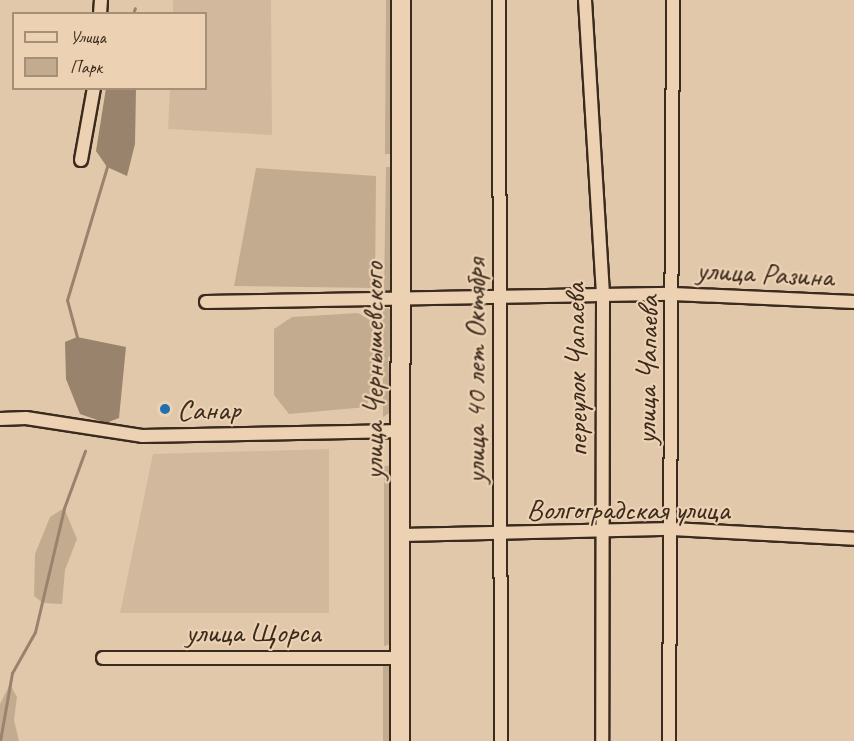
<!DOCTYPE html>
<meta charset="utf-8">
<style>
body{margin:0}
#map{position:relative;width:854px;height:741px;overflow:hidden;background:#e2c8aa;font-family:Caveat,sans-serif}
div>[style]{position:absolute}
.built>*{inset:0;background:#d2b99d}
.green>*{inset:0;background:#c3ab90}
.water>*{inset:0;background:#99836c}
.stream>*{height:3px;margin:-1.5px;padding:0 1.5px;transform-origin:1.5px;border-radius:1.5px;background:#99836c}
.roads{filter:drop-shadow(2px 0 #3b2a1e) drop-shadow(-2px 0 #3b2a1e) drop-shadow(0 2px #3b2a1e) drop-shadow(0 -2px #3b2a1e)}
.street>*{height:12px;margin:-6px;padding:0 6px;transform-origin:6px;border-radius:6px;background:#ecd2b3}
.secondary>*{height:18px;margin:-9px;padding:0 9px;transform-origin:9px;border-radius:9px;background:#ecd2b3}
.dots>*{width:16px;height:16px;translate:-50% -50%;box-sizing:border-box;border:3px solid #ecd2b3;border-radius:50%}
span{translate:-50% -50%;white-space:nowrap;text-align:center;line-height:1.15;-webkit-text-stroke:4.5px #ecd2b3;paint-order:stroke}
.street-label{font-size:30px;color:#3b2a1e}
.poi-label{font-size:30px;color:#3b2a1e}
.left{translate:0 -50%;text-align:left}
.legend{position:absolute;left:12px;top:12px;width:195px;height:78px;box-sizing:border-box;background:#ecd2b3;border:2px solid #a58f77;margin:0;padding:8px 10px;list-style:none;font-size:18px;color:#3b2a1e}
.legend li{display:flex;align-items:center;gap:12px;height:30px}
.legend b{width:30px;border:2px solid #a58f77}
</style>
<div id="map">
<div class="built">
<div style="clip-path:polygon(173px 0,271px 0,272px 135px,168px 129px,170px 89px,206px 88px,206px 14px,173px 13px)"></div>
<div style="clip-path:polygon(329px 449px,329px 613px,120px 613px,153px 454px)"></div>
</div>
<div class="green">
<div style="clip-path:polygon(386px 0,394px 0,392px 154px,385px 154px)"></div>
<div style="clip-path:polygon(386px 167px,392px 167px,392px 292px,384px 292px)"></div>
<div style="clip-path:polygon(256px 168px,376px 176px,375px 288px,234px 286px)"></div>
<div style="clip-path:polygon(383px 308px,392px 309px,393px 356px,388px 357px,391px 412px,383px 417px)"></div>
<div style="clip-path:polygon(358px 313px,373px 322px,374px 375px,367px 407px,289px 414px,274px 395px,274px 329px,292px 317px)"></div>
<div style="clip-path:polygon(384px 466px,393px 466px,391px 644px,384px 646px)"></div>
<div style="clip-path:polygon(64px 508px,77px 539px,65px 570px,62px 604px,43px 603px,34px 596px,35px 554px,50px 517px)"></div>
<div style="clip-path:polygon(390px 663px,390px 741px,383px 741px,383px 664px)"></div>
<div style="clip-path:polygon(10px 684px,17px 697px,14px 720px,19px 741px,0 741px,0 704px)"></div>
</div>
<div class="water">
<div style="clip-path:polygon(106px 88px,136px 89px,135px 144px,127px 176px,107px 167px,96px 151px)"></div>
<div style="clip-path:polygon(77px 337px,126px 347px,119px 418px,106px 423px,80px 414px,66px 379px,65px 342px)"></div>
</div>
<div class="stream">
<div style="left:133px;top:14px;width:6px;rotate:-72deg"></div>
<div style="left:77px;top:337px;width:38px;rotate:-105deg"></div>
<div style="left:67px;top:300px;width:139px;rotate:-73.3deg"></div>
<div style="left:0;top:741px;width:69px;rotate:-80deg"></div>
<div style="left:12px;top:673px;width:47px;rotate:-60.7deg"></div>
<div style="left:35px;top:632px;width:127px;rotate:-76.8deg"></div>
<div style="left:64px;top:508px;width:61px;rotate:-69.8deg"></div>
</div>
<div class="roads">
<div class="street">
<div style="left:499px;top:0;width:741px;rotate:89.85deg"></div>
<div style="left:585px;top:0;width:298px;rotate:86.5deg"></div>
<div style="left:603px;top:297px;width:444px;rotate:90.1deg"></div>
<div style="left:100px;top:14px;width:14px;rotate:-86deg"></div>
<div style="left:81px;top:160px;width:73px;rotate:-79.8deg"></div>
<div style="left:206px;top:302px;width:467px;rotate:-1deg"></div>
<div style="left:673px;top:294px;width:181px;rotate:2.5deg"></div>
<div style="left:0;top:419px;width:26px;rotate:-2deg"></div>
<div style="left:26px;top:418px;width:117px;rotate:8.8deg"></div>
<div style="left:142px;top:436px;width:260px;rotate:-1.1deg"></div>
<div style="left:402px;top:535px;width:270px;rotate:-1.3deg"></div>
<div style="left:672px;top:529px;width:182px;rotate:3.1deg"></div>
<div style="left:103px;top:658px;width:299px"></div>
<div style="left:669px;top:741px;width:741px;rotate:-89.69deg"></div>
</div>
<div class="secondary">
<div style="left:400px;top:741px;width:741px;rotate:-89.92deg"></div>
</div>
</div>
<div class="dots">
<div style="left:165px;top:409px;background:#1f6fb2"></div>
</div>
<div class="street-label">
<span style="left:765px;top:273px;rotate:3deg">улица Разина</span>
<span style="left:576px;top:370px;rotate:-91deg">переулок Чапаева</span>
<span style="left:647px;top:370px;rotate:-89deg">улица Чапаева</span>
<span style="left:373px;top:371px;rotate:-90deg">улица Чернышевского</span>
<span style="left:475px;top:371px;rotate:-90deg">улица 40 лет Октября</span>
<span style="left:628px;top:509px">Волгоградская улица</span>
<span style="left:253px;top:632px">улица Щорса</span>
</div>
<div class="poi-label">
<span class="left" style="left:177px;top:409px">Санар</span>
</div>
<ul class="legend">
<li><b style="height:8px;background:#ecd2b3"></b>Улица</li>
<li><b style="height:16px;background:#c3ab90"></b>Парк</li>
</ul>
</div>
